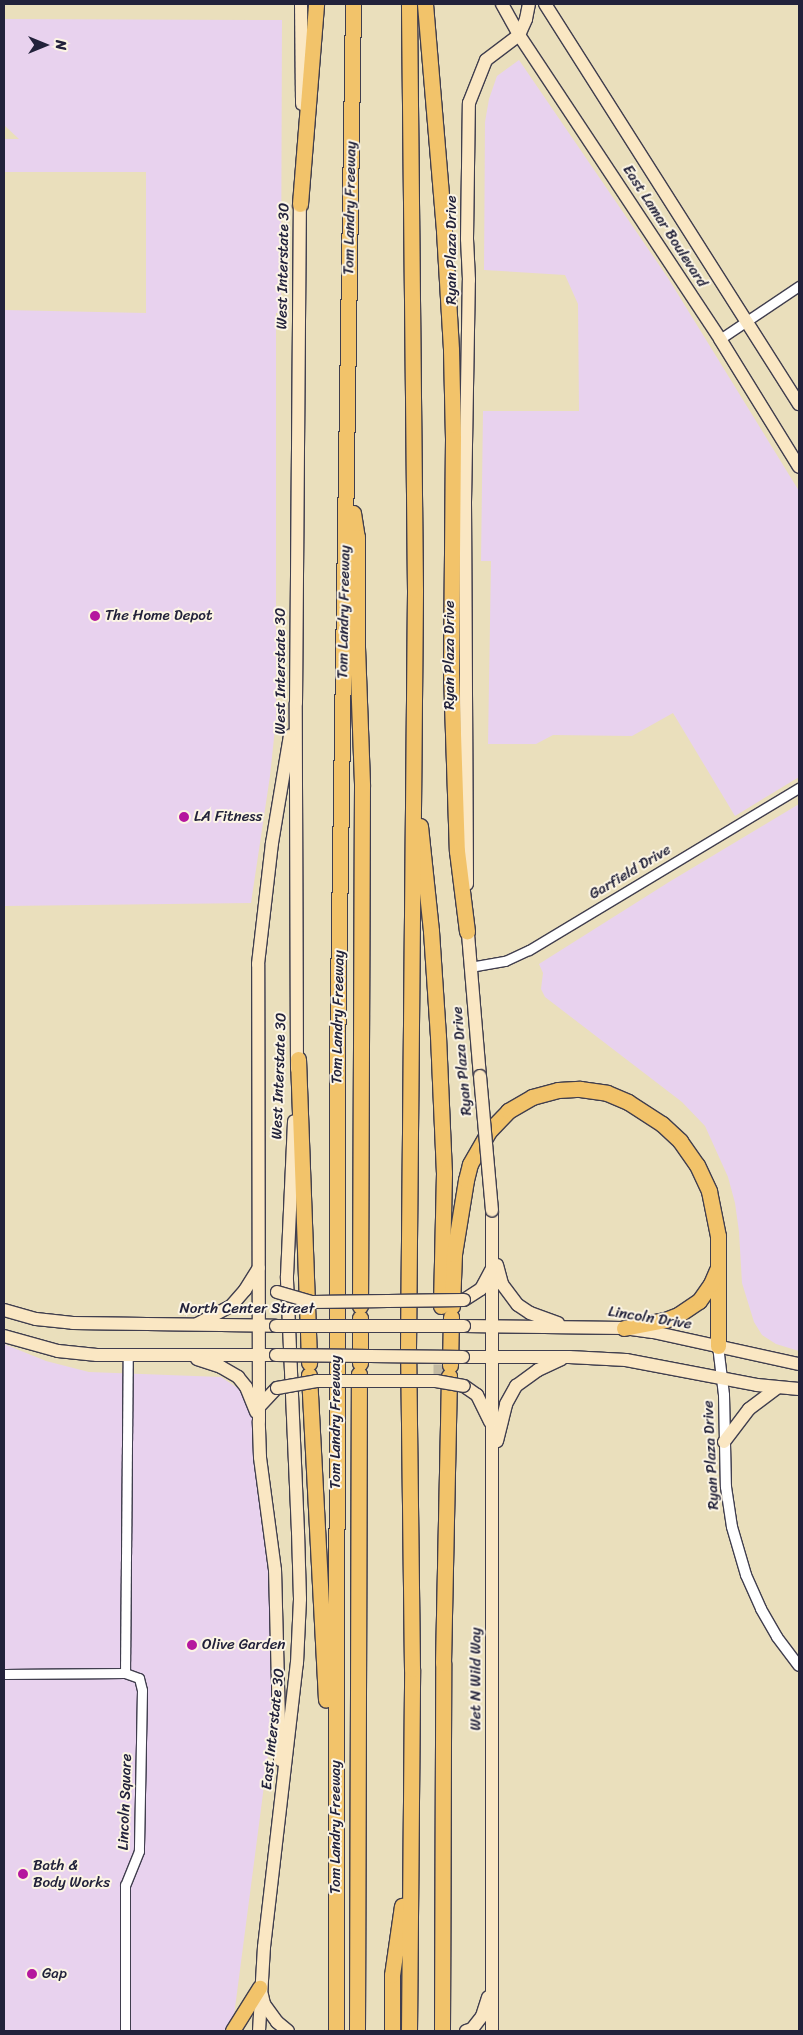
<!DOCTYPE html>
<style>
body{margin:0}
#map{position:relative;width:803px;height:2035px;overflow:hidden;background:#eadfbc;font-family:Sriracha,sans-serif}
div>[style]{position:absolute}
.built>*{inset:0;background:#e8d2ee}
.motorway-tunnel>*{height:15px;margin-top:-7.5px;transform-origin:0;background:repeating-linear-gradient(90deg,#c2b9a2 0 15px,transparent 0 23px)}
.roads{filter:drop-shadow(1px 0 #403e4e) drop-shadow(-1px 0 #403e4e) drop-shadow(0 1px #403e4e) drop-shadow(0 -1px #403e4e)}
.minor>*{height:9px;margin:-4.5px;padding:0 4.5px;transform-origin:4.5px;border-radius:4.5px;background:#fff}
.tertiary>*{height:10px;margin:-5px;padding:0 5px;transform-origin:5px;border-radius:5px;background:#fff}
.secondary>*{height:12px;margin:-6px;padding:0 6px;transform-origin:6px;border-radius:6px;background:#fae7c3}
.primary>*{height:14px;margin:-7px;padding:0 7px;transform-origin:7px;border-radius:7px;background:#f2c36a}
.motorway>*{height:15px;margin:-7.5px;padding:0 7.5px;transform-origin:7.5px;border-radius:7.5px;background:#f2c36a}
.bridges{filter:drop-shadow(1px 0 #403e4e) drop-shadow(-1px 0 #403e4e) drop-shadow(0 1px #403e4e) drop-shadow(0 -1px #403e4e)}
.secondary-bridge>*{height:12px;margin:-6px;padding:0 6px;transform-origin:6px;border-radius:6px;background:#fae7c3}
.dots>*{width:14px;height:14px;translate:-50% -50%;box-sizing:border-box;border:2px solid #fcf5e5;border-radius:50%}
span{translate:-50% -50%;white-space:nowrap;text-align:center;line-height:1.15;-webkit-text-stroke:4px #fcf5e5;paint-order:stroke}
.street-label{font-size:15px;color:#22223b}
.poi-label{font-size:15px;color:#22223b}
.left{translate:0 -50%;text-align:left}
.frame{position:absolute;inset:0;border:5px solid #22223b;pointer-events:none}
.north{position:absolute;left:20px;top:20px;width:50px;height:50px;-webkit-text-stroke:4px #fcf5e5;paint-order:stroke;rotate:90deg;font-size:14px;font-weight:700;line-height:20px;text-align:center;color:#22223b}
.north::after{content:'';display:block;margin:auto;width:18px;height:22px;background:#22223b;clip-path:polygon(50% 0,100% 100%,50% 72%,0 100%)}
</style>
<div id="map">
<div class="built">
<div style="clip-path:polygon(4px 4px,282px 4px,282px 5px)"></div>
<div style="clip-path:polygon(4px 19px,282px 20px,281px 313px,276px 313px,276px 719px,270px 776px,251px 903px,4px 906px,4px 310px,146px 313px,146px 172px,4px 172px,4px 139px,19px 139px,4px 125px)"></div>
<div style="clip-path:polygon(519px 60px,668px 278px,799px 491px,799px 777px,735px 816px,673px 713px,632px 736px,553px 735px,536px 744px,488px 744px,491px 561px,481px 561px,483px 411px,579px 411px,578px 304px,565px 275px,484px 270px,485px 122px,489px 99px,497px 76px)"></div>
<div style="clip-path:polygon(799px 804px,799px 1351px,776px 1344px,762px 1335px,754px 1322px,742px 1283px,739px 1232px,735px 1203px,728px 1177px,705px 1126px,682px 1102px,545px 997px,541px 989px,543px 973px,539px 964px,669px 882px)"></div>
<div style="clip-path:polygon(4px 1344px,46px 1361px,89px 1372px,221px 1377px,239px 1389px,252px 1410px,282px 1648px,232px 2031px,4px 2031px)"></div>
</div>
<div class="motorway-tunnel">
<div style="left:441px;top:1364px;width:12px;rotate:90deg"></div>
</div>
<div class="roads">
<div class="minor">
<div style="left:720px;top:339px;width:95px;rotate:-33.9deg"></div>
<div style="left:470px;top:967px;width:36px;rotate:-10deg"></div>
<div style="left:505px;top:961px;width:26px;rotate:-25deg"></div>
<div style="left:529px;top:950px;width:315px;rotate:-31deg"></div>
<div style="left:125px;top:1673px;width:318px;rotate:-89.5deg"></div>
<div style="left:4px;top:1674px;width:121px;rotate:-0.5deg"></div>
<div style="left:125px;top:1673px;width:15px;rotate:20deg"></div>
<div style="left:139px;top:1678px;width:12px;rotate:76deg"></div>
<div style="left:142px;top:1690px;width:161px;rotate:91.1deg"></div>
<div style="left:139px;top:1851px;width:37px;rotate:112deg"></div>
<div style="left:125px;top:1885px;width:146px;rotate:90deg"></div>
</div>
<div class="tertiary">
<div style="left:718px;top:1346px;width:49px;rotate:83deg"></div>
<div style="left:724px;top:1395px;width:92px;rotate:88.8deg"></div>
<div style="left:726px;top:1487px;width:40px;rotate:81.5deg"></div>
<div style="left:732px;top:1527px;width:50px;rotate:73.7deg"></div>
<div style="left:746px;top:1575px;width:37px;rotate:66deg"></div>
<div style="left:761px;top:1609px;width:32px;rotate:60deg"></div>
<div style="left:777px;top:1637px;width:36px;rotate:53deg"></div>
</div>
<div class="secondary">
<div style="left:301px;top:4px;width:100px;rotate:89.4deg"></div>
<div style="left:502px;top:4px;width:35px;rotate:61deg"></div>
<div style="left:519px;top:35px;width:364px;rotate:56.5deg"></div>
<div style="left:720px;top:339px;width:150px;rotate:58.3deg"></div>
<div style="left:545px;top:4px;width:474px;rotate:57.6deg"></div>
<div style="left:467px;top:884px;width:382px;rotate:-90.3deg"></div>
<div style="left:465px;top:502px;width:222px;rotate:-89deg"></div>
<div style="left:469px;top:280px;width:41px;rotate:-92.8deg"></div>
<div style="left:467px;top:239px;width:136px;rotate:-89.2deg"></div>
<div style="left:469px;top:103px;width:46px;rotate:-68.4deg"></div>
<div style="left:486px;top:60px;width:41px;rotate:-37.1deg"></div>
<div style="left:519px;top:35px;width:17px;rotate:-66deg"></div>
<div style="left:526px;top:19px;width:15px;rotate:-79deg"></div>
<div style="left:467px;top:922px;width:155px;rotate:85.2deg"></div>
<div style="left:297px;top:1069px;width:366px;rotate:-90.2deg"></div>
<div style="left:296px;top:703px;width:507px;rotate:-89.55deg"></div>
<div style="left:492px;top:1210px;width:821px;rotate:90deg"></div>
<div style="left:497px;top:1265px;width:20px;rotate:75deg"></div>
<div style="left:502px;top:1284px;width:26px;rotate:53deg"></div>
<div style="left:518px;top:1305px;width:14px;rotate:34deg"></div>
<div style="left:530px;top:1313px;width:30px;rotate:20deg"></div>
<div style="left:464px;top:1300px;width:20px;rotate:-33deg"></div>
<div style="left:481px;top:1289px;width:21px;rotate:-62deg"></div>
<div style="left:4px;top:1310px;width:33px;rotate:16deg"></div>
<div style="left:36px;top:1319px;width:37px;rotate:6deg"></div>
<div style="left:73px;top:1323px;width:203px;rotate:0.8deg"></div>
<div style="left:197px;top:1324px;width:40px;rotate:-28deg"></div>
<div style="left:232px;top:1305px;width:20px;rotate:-49deg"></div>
<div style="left:245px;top:1290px;width:26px;rotate:-58deg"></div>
<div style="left:464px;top:1326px;width:160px;rotate:0.7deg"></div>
<div style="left:624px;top:1328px;width:29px;rotate:8deg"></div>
<div style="left:653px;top:1332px;width:149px;rotate:12.4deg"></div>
<div style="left:4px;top:1336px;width:56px;rotate:15.5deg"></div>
<div style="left:58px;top:1351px;width:39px;rotate:6deg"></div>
<div style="left:97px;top:1355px;width:179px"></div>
<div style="left:463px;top:1357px;width:106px"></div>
<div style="left:569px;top:1357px;width:57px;rotate:3deg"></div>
<div style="left:626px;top:1360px;width:133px;rotate:10.8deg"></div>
<div style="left:757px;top:1385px;width:42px;rotate:5.4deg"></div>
<div style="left:197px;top:1359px;width:25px;rotate:18deg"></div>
<div style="left:221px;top:1367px;width:20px;rotate:30deg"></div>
<div style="left:238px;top:1377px;width:13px;rotate:51deg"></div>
<div style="left:246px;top:1387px;width:27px;rotate:68deg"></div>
<div style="left:464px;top:1386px;width:16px;rotate:35deg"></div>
<div style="left:477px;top:1395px;width:30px;rotate:64deg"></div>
<div style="left:259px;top:1407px;width:26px;rotate:-47deg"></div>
<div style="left:497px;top:1441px;width:38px;rotate:-76deg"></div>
<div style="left:506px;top:1404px;width:21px;rotate:-61deg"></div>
<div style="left:516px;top:1386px;width:27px;rotate:-36deg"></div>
<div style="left:538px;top:1370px;width:26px;rotate:-25deg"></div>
<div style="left:724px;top:1442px;width:41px;rotate:-52.9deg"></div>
<div style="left:749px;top:1409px;width:35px;rotate:-37deg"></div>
<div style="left:280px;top:1760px;width:190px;rotate:-91.5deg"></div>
<div style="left:275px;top:1570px;width:114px;rotate:-97.6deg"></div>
<div style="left:260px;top:1457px;width:36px;rotate:-92deg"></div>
<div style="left:259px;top:1421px;width:457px;rotate:-90.1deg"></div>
<div style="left:258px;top:964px;width:122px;rotate:-83.4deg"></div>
<div style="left:272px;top:843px;width:109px;rotate:-80.5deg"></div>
<div style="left:262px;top:1995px;width:9px;rotate:77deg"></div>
<div style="left:264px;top:2004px;width:22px;rotate:54deg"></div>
<div style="left:277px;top:2022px;width:14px;rotate:39deg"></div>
<div style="left:259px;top:2031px;width:84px;rotate:-86.6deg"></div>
<div style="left:264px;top:1947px;width:286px;rotate:-83.4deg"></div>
<div style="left:297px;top:1663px;width:64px;rotate:-87.3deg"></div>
<div style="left:300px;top:1599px;width:67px;rotate:-91.7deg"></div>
<div style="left:298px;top:1532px;width:256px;rotate:-92.5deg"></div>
<div style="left:287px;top:1276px;width:155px;rotate:-87.4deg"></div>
<div style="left:466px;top:2031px;width:6px;rotate:-18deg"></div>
<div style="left:472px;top:2029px;width:16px;rotate:-52deg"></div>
<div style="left:482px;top:2016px;width:20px;rotate:-72deg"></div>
</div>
<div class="primary">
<div style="left:233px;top:2031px;width:51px;rotate:-57.9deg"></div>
</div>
<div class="motorway">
<div style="left:425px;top:4px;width:228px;rotate:85.2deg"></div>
<div style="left:444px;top:231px;width:119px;rotate:86.6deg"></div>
<div style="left:451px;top:350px;width:89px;rotate:88.7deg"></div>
<div style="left:453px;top:439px;width:234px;rotate:90.5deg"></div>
<div style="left:451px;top:673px;width:178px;rotate:88.1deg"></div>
<div style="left:457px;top:851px;width:81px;rotate:82.9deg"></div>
<div style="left:300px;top:204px;width:201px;rotate:-85.4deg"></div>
<div style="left:353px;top:513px;width:24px;rotate:81deg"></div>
<div style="left:357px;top:537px;width:110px;rotate:90deg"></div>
<div style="left:357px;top:647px;width:139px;rotate:87.9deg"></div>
<div style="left:362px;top:786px;width:520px;rotate:90.22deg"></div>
<div style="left:420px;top:826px;width:106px;rotate:84deg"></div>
<div style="left:431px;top:931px;width:105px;rotate:86.2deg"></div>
<div style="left:438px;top:1036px;width:137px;rotate:87.5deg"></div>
<div style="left:444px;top:1173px;width:133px;rotate:91.3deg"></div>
<div style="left:298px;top:1059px;width:304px;rotate:87.9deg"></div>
<div style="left:452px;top:1306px;width:52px;rotate:-87.8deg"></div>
<div style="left:454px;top:1254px;width:75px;rotate:-80.8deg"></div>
<div style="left:466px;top:1180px;width:16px;rotate:-76deg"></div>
<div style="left:470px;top:1164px;width:38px;rotate:-60deg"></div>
<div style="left:489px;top:1131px;width:28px;rotate:-46deg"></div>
<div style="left:508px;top:1111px;width:28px;rotate:-30deg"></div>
<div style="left:532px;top:1097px;width:27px;rotate:-15deg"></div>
<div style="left:558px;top:1090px;width:22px;rotate:-3deg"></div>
<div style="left:580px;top:1089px;width:27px;rotate:8deg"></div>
<div style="left:607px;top:1093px;width:23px;rotate:23deg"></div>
<div style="left:628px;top:1102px;width:40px;rotate:32.9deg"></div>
<div style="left:662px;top:1124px;width:25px;rotate:43deg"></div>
<div style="left:680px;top:1141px;width:29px;rotate:55deg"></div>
<div style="left:697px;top:1165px;width:29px;rotate:65deg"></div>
<div style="left:709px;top:1191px;width:46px;rotate:78.7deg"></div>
<div style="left:718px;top:1236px;width:110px;rotate:90deg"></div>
<div style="left:624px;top:1328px;width:42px;rotate:-11deg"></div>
<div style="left:665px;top:1320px;width:14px;rotate:-21deg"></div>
<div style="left:678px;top:1315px;width:25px;rotate:-34deg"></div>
<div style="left:699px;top:1301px;width:21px;rotate:-55deg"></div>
<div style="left:711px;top:1284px;width:15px;rotate:-67deg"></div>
<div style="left:360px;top:1363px;width:45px;rotate:-90deg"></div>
<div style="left:450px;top:1365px;width:48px;rotate:-88.8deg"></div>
<div style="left:309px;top:1375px;width:325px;rotate:87deg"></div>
<div style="left:336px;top:2031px;width:973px;rotate:-89.94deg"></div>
<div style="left:337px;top:1058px;width:1054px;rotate:-89.13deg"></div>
<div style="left:357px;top:2031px;width:657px;rotate:-89.83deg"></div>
<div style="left:392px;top:2031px;width:56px;rotate:-90deg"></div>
<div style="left:392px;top:1975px;width:70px;rotate:-81.8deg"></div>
<div style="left:409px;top:2031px;width:362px;rotate:-89.5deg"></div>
<div style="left:412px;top:1669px;width:320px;rotate:-90.7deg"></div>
<div style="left:408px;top:1349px;width:759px;rotate:-89.47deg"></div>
<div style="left:415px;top:590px;width:586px;rotate:-90.59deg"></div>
<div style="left:442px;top:2031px;width:368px;rotate:-89.8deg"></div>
<div style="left:443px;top:1663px;width:287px;rotate:-88.8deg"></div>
</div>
</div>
<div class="bridges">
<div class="secondary-bridge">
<div style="left:480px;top:1076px;width:135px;rotate:84.9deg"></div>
<div style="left:277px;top:1292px;width:36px;rotate:16deg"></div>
<div style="left:312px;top:1302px;width:152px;rotate:-0.8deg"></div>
<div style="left:276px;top:1326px;width:188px"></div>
<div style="left:276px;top:1355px;width:187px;rotate:0.6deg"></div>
<div style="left:277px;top:1388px;width:40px;rotate:-10deg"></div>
<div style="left:316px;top:1381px;width:120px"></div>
<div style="left:436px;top:1381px;width:28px;rotate:10deg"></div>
</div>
</div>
<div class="dots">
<div style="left:95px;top:616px;background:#b5179e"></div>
<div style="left:184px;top:817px;background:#b5179e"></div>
<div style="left:192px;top:1645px;background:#b5179e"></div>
<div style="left:23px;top:1874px;background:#b5179e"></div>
<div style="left:32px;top:1974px;background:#b5179e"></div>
</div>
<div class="street-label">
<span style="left:350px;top:208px;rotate:-89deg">Tom Landry Freeway</span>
<span style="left:665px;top:226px;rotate:57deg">East Lamar Boulevard</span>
<span style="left:452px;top:250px;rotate:-90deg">Ryan Plaza Drive</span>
<span style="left:283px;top:266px;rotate:-89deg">West Interstate 30</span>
<span style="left:344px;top:612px;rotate:-89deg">Tom Landry Freeway</span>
<span style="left:450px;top:655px;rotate:-90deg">Ryan Plaza Drive</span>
<span style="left:281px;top:671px;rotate:-90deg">West Interstate 30</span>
<span style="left:630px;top:872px;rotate:-31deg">Garfield Drive</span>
<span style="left:338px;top:1017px;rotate:-89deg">Tom Landry Freeway</span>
<span style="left:462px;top:1061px;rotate:-95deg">Ryan Plaza Drive</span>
<span style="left:279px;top:1076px;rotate:-88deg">West Interstate 30</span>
<span style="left:247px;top:1309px">North Center Street</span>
<span style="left:650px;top:1318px;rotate:9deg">Lincoln Drive</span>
<span style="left:336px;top:1422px;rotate:-90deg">Tom Landry Freeway</span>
<span style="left:711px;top:1455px;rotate:-93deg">Ryan Plaza Drive</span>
<span style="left:476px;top:1679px;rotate:-90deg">Wet N Wild Way</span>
<span style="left:273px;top:1729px;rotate:-84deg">East Interstate 30</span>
<span style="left:125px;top:1802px;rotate:-88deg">Lincoln Square</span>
<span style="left:336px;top:1827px;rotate:-90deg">Tom Landry Freeway</span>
</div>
<div class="poi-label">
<span class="left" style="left:105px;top:616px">The Home Depot</span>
<span class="left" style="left:194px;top:817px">LA Fitness</span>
<span class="left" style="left:202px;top:1645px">Olive Garden</span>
<span class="left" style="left:33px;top:1874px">Bath &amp;<br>Body Works</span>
<span class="left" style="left:42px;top:1974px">Gap</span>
</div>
<div class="frame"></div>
<div class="north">N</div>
</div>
